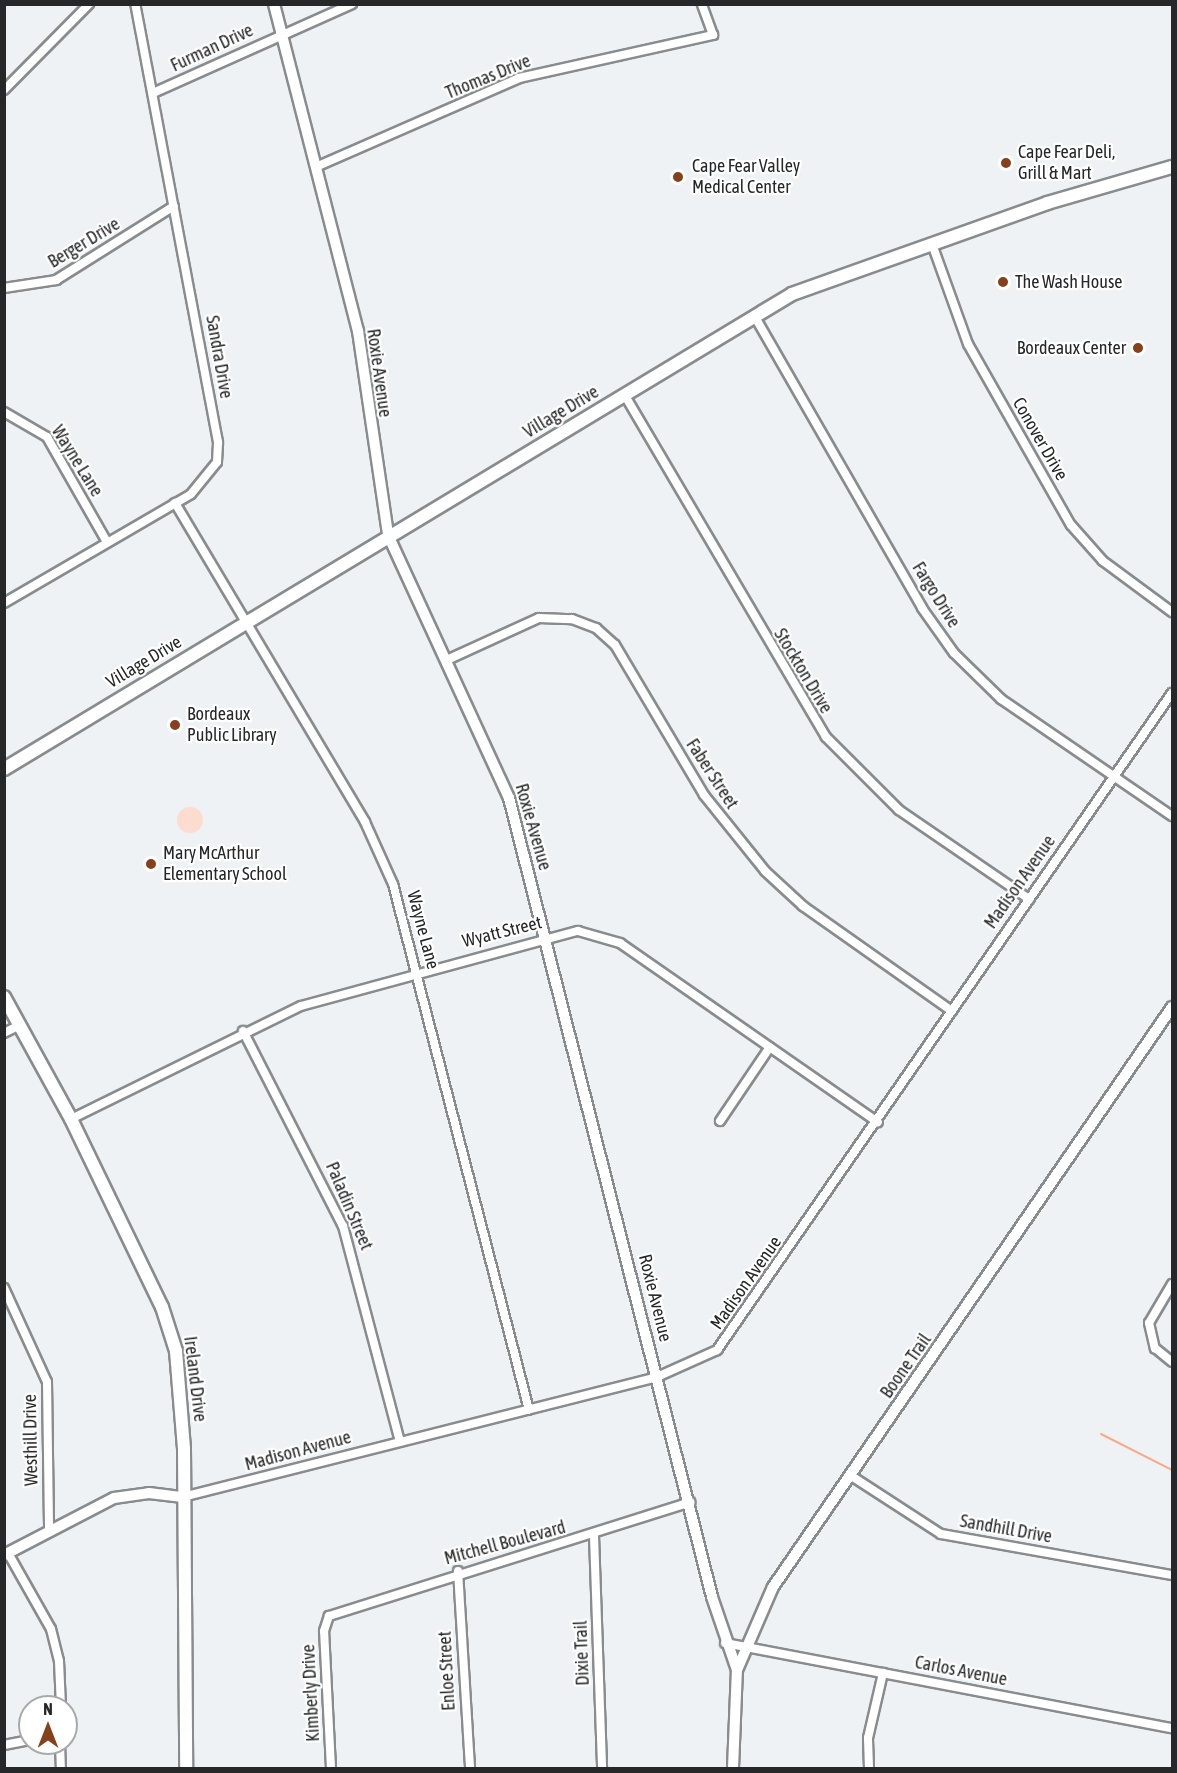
<!DOCTYPE html>
<style>
body{margin:0}
#map{position:relative;width:1177px;height:1773px;overflow:hidden;background:#eff2f4;font-family:"Asap Condensed",sans-serif}
div>[style]{position:absolute}
.green>*{inset:0;background:#fcdcce}
.round{border-radius:50%}
.stream>*{height:2px;margin:-1px;padding:0 1px;transform-origin:1px;border-radius:1px;background:#fba984}
.roads{filter:drop-shadow(2px 0 #898c8e) drop-shadow(-2px 0 #898c8e) drop-shadow(0 2px #898c8e) drop-shadow(0 -2px #898c8e)}
.minor>*{height:8px;margin:-4px;padding:0 4px;transform-origin:4px;border-radius:4px;background:#fff}
.tertiary>*{height:10px;margin:-5px;padding:0 5px;transform-origin:5px;border-radius:5px;background:#fff}
.secondary>*{height:12px;margin:-6px;padding:0 6px;transform-origin:6px;border-radius:6px;background:#fff}
.dots>*{width:16px;height:16px;translate:-50% -50%;box-sizing:border-box;border:3px solid #fff;border-radius:50%}
span{translate:-50% -50%;white-space:nowrap;text-align:center;line-height:1.15;-webkit-text-stroke:4.5px #fff;paint-order:stroke}
.street-label{font-size:18px;color:#262728}
.poi-label{font-size:18px;color:#262728}
.left{translate:0 -50%;text-align:left}
.right{translate:-100% -50%;text-align:right}
.frame{position:absolute;inset:0;border:6px solid #262728;pointer-events:none}
.north{position:absolute;left:18px;top:1695px;width:60px;height:60px;box-sizing:border-box;background:#fff;border:2px solid #a8a9a9;border-radius:50%;rotate:0deg;font-size:16px;font-weight:700;line-height:24px;text-align:center;color:#262728}
.north::after{content:'';display:block;margin:auto;width:21px;height:27px;background:#86401b;clip-path:polygon(50% 0,100% 100%,50% 72%,0 100%)}
</style>
<div id="map">
<div class="green">
<div class="round" style="left:177px;top:807px;width:26px;height:26px"></div>
</div>
<div class="stream">
<div style="left:1101px;top:1434px;width:80px;rotate:26.9deg"></div>
</div>
<div class="roads">
<div class="minor">
<div style="left:4px;top:90px;width:121px;rotate:-45.3deg"></div>
<div style="left:153px;top:93px;width:218px;rotate:-24.1deg"></div>
<div style="left:318px;top:166px;width:219px;rotate:-23.6deg"></div>
<div style="left:519px;top:78px;width:199px;rotate:-12.5deg"></div>
<div style="left:713px;top:35px;width:33px;rotate:-110deg"></div>
<div style="left:932px;top:244px;width:106px;rotate:70.2deg"></div>
<div style="left:968px;top:344px;width:208px;rotate:60.4deg"></div>
<div style="left:1071px;top:525px;width:48px;rotate:48.4deg"></div>
<div style="left:1103px;top:561px;width:86px;rotate:36.5deg"></div>
<div style="left:4px;top:288px;width:53px;rotate:-8.7deg"></div>
<div style="left:56px;top:280px;width:139px;rotate:-32.1deg"></div>
<div style="left:755px;top:317px;width:336px;rotate:60.1deg"></div>
<div style="left:922px;top:608px;width:55px;rotate:54.6deg"></div>
<div style="left:954px;top:653px;width:66px;rotate:44.4deg"></div>
<div style="left:1001px;top:699px;width:207px;rotate:34.4deg"></div>
<div style="left:624px;top:394px;width:398px;rotate:59.5deg"></div>
<div style="left:826px;top:737px;width:103px;rotate:45deg"></div>
<div style="left:899px;top:810px;width:158px;rotate:34.4deg"></div>
<div style="left:4px;top:412px;width:50px;rotate:30.2deg"></div>
<div style="left:47px;top:437px;width:121px;rotate:60.3deg"></div>
<div style="left:175px;top:503px;width:371px;rotate:59.2deg"></div>
<div style="left:365px;top:822px;width:68px;rotate:65.7deg"></div>
<div style="left:393px;top:884px;width:543px;rotate:75.5deg"></div>
<div style="left:4px;top:603px;width:216px;rotate:-30.2deg"></div>
<div style="left:191px;top:494px;width:41px;rotate:-50.9deg"></div>
<div style="left:217px;top:462px;width:20px;rotate:-87deg"></div>
<div style="left:218px;top:442px;width:446px;rotate:-100.7deg"></div>
<div style="left:449px;top:659px;width:99px;rotate:-24.5deg"></div>
<div style="left:539px;top:618px;width:33px;rotate:2deg"></div>
<div style="left:572px;top:619px;width:26px;rotate:21deg"></div>
<div style="left:596px;top:628px;width:25px;rotate:42deg"></div>
<div style="left:615px;top:645px;width:174px;rotate:59.3deg"></div>
<div style="left:704px;top:795px;width:97px;rotate:51.2deg"></div>
<div style="left:765px;top:871px;width:52px;rotate:42.6deg"></div>
<div style="left:803px;top:906px;width:182px;rotate:35.2deg"></div>
<div style="left:243px;top:1031px;width:219px;rotate:62.9deg"></div>
<div style="left:343px;top:1226px;width:223px;rotate:75.2deg"></div>
<div style="left:4px;top:1033px;width:18px;rotate:-27deg"></div>
<div style="left:71px;top:1119px;width:256px;rotate:-26.2deg"></div>
<div style="left:301px;top:1006px;width:287px;rotate:-15.2deg"></div>
<div style="left:578px;top:931px;width:44px;rotate:15.9deg"></div>
<div style="left:620px;top:943px;width:314px;rotate:34.8deg"></div>
<div style="left:720px;top:1121px;width:89px;rotate:-56deg"></div>
<div style="left:1172px;top:1284px;width:45px;rotate:120.5deg"></div>
<div style="left:1149px;top:1323px;width:26px;rotate:77deg"></div>
<div style="left:1155px;top:1348px;width:22px;rotate:39deg"></div>
<div style="left:4px;top:1288px;width:103px;rotate:65.4deg"></div>
<div style="left:47px;top:1382px;width:147px;rotate:89.2deg"></div>
<div style="left:850px;top:1475px;width:108px;rotate:33deg"></div>
<div style="left:941px;top:1534px;width:235px;rotate:10.1deg"></div>
<div style="left:183px;top:1497px;width:489px;rotate:-14.2deg"></div>
<div style="left:657px;top:1377px;width:66px;rotate:-24.2deg"></div>
<div style="left:717px;top:1350px;width:799px;rotate:-55.3deg"></div>
<div style="left:594px;top:1536px;width:232px;rotate:88deg"></div>
<div style="left:8px;top:1553px;width:87px;rotate:60.5deg"></div>
<div style="left:51px;top:1629px;width:33px;rotate:76deg"></div>
<div style="left:59px;top:1661px;width:46px;rotate:87.5deg"></div>
<div style="left:458px;top:1571px;width:197px;rotate:86.5deg"></div>
<div style="left:725px;top:1643px;width:455px;rotate:10.8deg"></div>
<div style="left:60px;top:1743px;width:25px;rotate:88deg"></div>
<div style="left:4px;top:1745px;width:26px;rotate:-11deg"></div>
<div style="left:331px;top:1768px;width:137px;rotate:-92.9deg"></div>
<div style="left:324px;top:1631px;width:16px;rotate:-72deg"></div>
<div style="left:329px;top:1616px;width:379px;rotate:-17.5deg"></div>
<div style="left:869px;top:1768px;width:30px;rotate:-92deg"></div>
<div style="left:868px;top:1738px;width:67px;rotate:-77deg"></div>
</div>
<div class="tertiary">
<div style="left:274px;top:4px;width:338px;rotate:75.6deg"></div>
<div style="left:358px;top:331px;width:206px;rotate:81.6deg"></div>
<div style="left:388px;top:535px;width:289px;rotate:65.3deg"></div>
<div style="left:509px;top:798px;width:824px;rotate:75.74deg"></div>
<div style="left:712px;top:1597px;width:77px;rotate:71.1deg"></div>
<div style="left:4px;top:1555px;width:124px;rotate:-27.4deg"></div>
<div style="left:114px;top:1498px;width:35px;rotate:-8deg"></div>
<div style="left:149px;top:1493px;width:34px;rotate:7deg"></div>
<div style="left:733px;top:1768px;width:98px;rotate:-87.7deg"></div>
<div style="left:737px;top:1670px;width:90px;rotate:-66.6deg"></div>
<div style="left:773px;top:1587px;width:704px;rotate:-55.47deg"></div>
</div>
<div class="secondary">
<div style="left:4px;top:769px;width:920px;rotate:-31.08deg"></div>
<div style="left:792px;top:294px;width:271px;rotate:-19.6deg"></div>
<div style="left:1047px;top:203px;width:130px;rotate:-16.1deg"></div>
<div style="left:4px;top:997px;width:139px;rotate:61.2deg"></div>
<div style="left:71px;top:1119px;width:209px;rotate:64.2deg"></div>
<div style="left:162px;top:1307px;width:46px;rotate:72.3deg"></div>
<div style="left:176px;top:1351px;width:98px;rotate:85.3deg"></div>
<div style="left:184px;top:1449px;width:319px;rotate:89.6deg"></div>
</div>
</div>
<div class="dots">
<div style="left:1006px;top:163px;background:#86401b"></div>
<div style="left:678px;top:177px;background:#86401b"></div>
<div style="left:1003px;top:282px;background:#86401b"></div>
<div style="left:1138px;top:348px;background:#86401b"></div>
<div style="left:175px;top:725px;background:#86401b"></div>
<div style="left:151px;top:864px;background:#86401b"></div>
</div>
<div class="street-label">
<span style="left:212px;top:48px;rotate:-25deg">Furman Drive</span>
<span style="left:488px;top:77px;rotate:-22deg">Thomas Drive</span>
<span style="left:84px;top:243px;rotate:-31deg">Berger Drive</span>
<span style="left:219px;top:357px;rotate:80deg">Sandra Drive</span>
<span style="left:379px;top:373px;rotate:82deg">Roxie Avenue</span>
<span style="left:561px;top:412px;rotate:-31deg">Village Drive</span>
<span style="left:1040px;top:439px;rotate:60deg">Conover Drive</span>
<span style="left:77px;top:461px;rotate:58deg">Wayne Lane</span>
<span style="left:936px;top:595px;rotate:58deg">Fargo Drive</span>
<span style="left:144px;top:662px;rotate:-31deg">Village Drive</span>
<span style="left:803px;top:671px;rotate:59deg">Stockton Drive</span>
<span style="left:712px;top:774px;rotate:57deg">Faber Street</span>
<span style="left:533px;top:827px;rotate:74deg">Roxie Avenue</span>
<span style="left:1020px;top:882px;rotate:-55deg">Madison Avenue</span>
<span style="left:423px;top:930px;rotate:75deg">Wayne Lane</span>
<span style="left:502px;top:932px;rotate:-14deg">Wyatt Street</span>
<span style="left:349px;top:1206px;rotate:67deg">Paladin Street</span>
<span style="left:746px;top:1283px;rotate:-55deg">Madison Avenue</span>
<span style="left:655px;top:1298px;rotate:76deg">Roxie Avenue</span>
<span style="left:906px;top:1366px;rotate:-55deg">Boone Trail</span>
<span style="left:195px;top:1379px;rotate:83deg">Ireland Drive</span>
<span style="left:31px;top:1440px;rotate:-91deg">Westhill Drive</span>
<span style="left:298px;top:1451px;rotate:-15deg">Madison Avenue</span>
<span style="left:1006px;top:1529px;rotate:10deg">Sandhill Drive</span>
<span style="left:505px;top:1543px;rotate:-15deg">Mitchell Boulevard</span>
<span style="left:582px;top:1653px;rotate:-92deg">Dixie Trail</span>
<span style="left:447px;top:1671px;rotate:-93deg">Enloe Street</span>
<span style="left:961px;top:1671px;rotate:11deg">Carlos Avenue</span>
<span style="left:311px;top:1693px;rotate:-93deg">Kimberly Drive</span>
</div>
<div class="poi-label">
<span class="left" style="left:1018px;top:163px">Cape Fear Deli,<br>Grill &amp; Mart</span>
<span class="left" style="left:692px;top:177px">Cape Fear Valley<br>Medical Center</span>
<span class="left" style="left:1015px;top:282px">The Wash House</span>
<span class="right" style="left:1126px;top:348px">Bordeaux Center</span>
<span class="left" style="left:187px;top:725px">Bordeaux<br>Public Library</span>
<span class="left" style="left:163px;top:864px">Mary McArthur<br>Elementary School</span>
</div>
<div class="frame"></div>
<div class="north">N</div>
</div>
